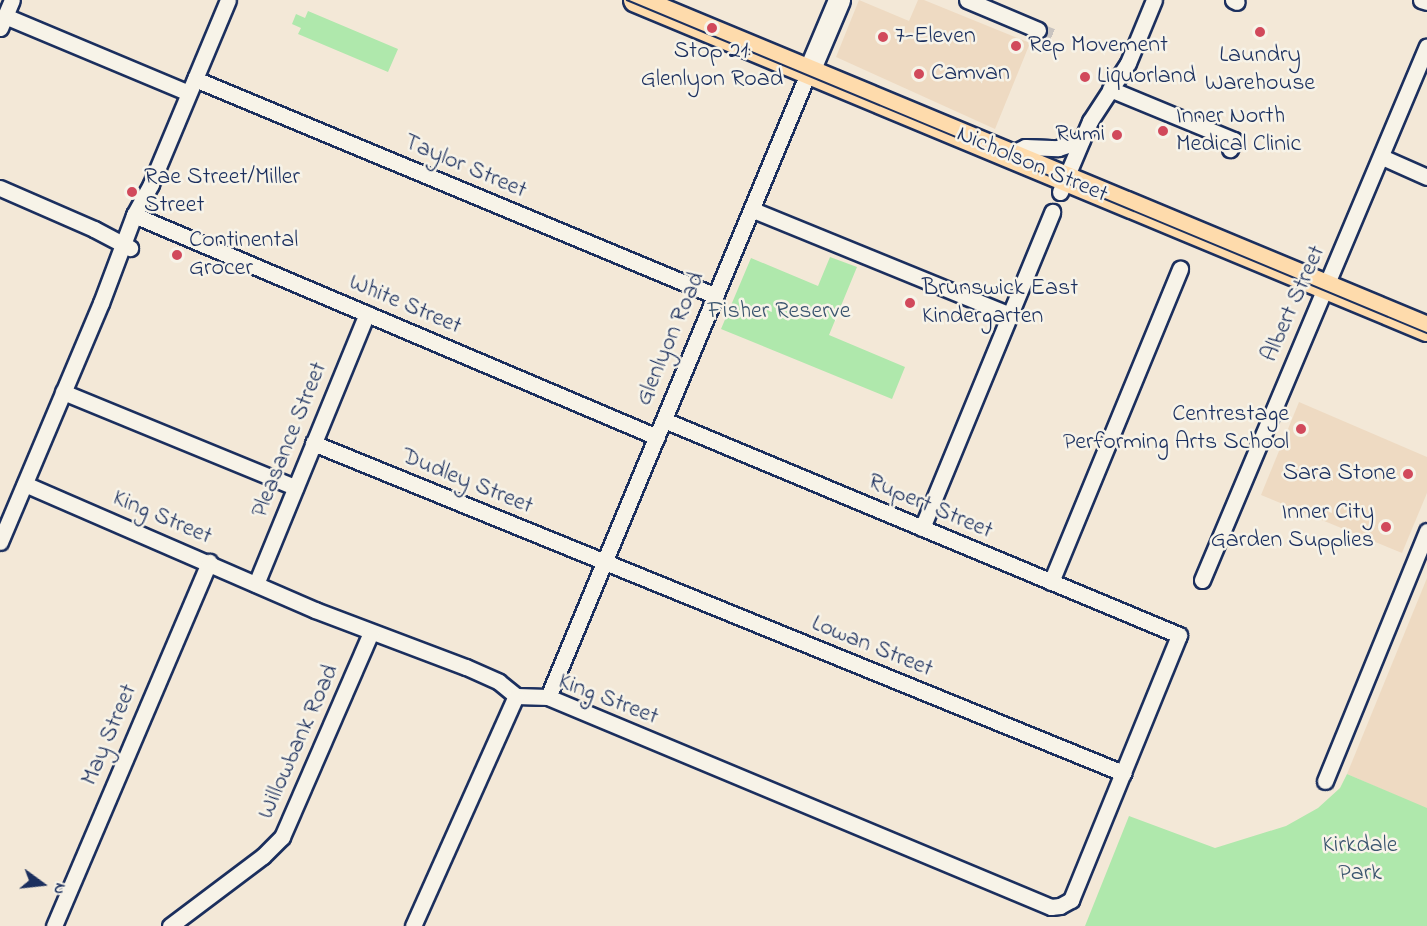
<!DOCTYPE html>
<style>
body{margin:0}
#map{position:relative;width:1427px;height:926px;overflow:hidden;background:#f3e8d7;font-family:"Indie Flower",sans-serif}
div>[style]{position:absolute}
.built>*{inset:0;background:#eedac2}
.green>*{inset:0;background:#afe8ac}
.street-tunnel>*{height:15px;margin-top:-7.5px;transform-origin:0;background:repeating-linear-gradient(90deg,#c8c3bf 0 15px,transparent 0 23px)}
.roads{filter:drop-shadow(2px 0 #1b2f5e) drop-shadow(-2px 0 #1b2f5e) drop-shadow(0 2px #1b2f5e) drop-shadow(0 -2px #1b2f5e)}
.street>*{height:15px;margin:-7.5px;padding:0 7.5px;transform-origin:7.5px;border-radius:7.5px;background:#f7f3e8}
.secondary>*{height:21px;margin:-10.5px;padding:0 10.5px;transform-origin:10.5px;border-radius:10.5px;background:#f7f3e8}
.primary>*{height:24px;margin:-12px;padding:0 12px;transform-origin:12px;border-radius:12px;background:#fedbac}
.tram>*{height:1.5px;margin:-0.75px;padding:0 0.75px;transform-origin:0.75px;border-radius:0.75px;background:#1b2f5e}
.dots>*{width:16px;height:16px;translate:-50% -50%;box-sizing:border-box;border:3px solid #f7f3e8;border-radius:50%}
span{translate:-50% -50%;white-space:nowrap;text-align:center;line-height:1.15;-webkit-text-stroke:5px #f7f3e8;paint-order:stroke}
.poi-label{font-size:24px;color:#1b2f5e}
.left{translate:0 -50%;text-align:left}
.right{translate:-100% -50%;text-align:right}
.street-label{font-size:24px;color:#1b2f5e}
.park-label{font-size:24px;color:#39546e}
.north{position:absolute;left:12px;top:854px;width:60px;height:60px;-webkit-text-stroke:4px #f7f3e8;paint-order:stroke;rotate:105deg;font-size:16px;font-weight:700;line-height:24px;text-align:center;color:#1b2f5e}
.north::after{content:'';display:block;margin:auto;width:21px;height:27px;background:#1b2f5e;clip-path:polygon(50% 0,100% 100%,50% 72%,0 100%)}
</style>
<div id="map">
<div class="built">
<div style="clip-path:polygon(859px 0,909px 21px,918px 0,924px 0,1030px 43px,995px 129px,836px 57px)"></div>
<div style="clip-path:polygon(1299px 402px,1427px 457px,1427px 493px,1402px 553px,1261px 495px)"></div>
<div style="clip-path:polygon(1427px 578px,1427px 809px,1347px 774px)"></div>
</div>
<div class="green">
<div style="clip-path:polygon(308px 11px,398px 49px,388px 72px,298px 34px,301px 28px,292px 24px,296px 14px,305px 18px)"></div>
<div style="clip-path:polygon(830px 257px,857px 267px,829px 335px,905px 367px,892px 399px,721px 329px,751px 258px,818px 286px)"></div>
<div style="clip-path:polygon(1347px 774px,1427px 808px,1427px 926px,1085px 926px,1129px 816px,1215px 848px,1286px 826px,1318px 808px,1340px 788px)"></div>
</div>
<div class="street-tunnel">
<div style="left:1038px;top:30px;width:22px;rotate:22deg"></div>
</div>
<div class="roads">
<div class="street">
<div style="left:967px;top:0;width:77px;rotate:22.9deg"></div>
<div style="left:1233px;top:0;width:4px;rotate:27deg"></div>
<div style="left:1421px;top:0;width:6px;rotate:18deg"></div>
<div style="left:5px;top:16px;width:199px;rotate:22.7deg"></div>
<div style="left:0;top:28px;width:30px;rotate:-67deg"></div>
<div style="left:195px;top:79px;width:564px;rotate:22.61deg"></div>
<div style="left:1110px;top:89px;width:134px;rotate:22.4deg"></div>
<div style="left:1234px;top:140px;width:10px;rotate:114deg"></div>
<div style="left:1008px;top:155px;width:19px;rotate:-25deg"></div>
<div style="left:1025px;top:147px;width:33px;rotate:2deg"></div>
<div style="left:1058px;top:148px;width:25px;rotate:-18deg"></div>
<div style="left:1382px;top:157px;width:49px;rotate:24deg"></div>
<div style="left:0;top:188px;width:103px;rotate:23.6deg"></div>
<div style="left:94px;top:229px;width:41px;rotate:27.8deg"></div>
<div style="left:1060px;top:192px;width:77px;rotate:-67.1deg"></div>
<div style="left:1090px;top:121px;width:69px;rotate:-56.8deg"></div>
<div style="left:1128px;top:63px;width:68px;rotate:-67.6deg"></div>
<div style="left:753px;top:210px;width:278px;rotate:22.2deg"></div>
<div style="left:134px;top:215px;width:568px;rotate:23deg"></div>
<div style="left:63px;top:392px;width:251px;rotate:22.3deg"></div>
<div style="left:313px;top:443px;width:875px;rotate:22.17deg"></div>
<div style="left:25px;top:484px;width:316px;rotate:23.5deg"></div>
<div style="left:315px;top:610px;width:161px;rotate:20.7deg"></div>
<div style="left:466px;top:667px;width:36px;rotate:24deg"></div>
<div style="left:499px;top:682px;width:22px;rotate:39deg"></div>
<div style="left:516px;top:696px;width:32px;rotate:2deg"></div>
<div style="left:548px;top:697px;width:545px;rotate:22.66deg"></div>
<div style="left:1051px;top:907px;width:9px;rotate:-6deg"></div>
<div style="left:1060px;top:906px;width:13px;rotate:-29deg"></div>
<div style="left:1071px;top:900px;width:286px;rotate:-67.8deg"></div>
<div style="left:1179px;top:635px;width:558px;rotate:-157.34deg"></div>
<div style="left:922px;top:528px;width:342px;rotate:-67.6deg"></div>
<div style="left:0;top:542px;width:259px;rotate:-67.1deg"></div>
<div style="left:101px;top:303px;width:94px;rotate:-69.4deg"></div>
<div style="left:134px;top:215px;width:35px;rotate:-61deg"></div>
<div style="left:151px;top:184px;width:199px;rotate:-67.3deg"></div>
<div style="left:1202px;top:580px;width:579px;rotate:-67.15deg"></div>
<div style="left:1051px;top:582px;width:339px;rotate:-67.6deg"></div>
<div style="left:256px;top:584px;width:292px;rotate:-67.7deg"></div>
<div style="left:548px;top:697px;width:678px;rotate:-67.37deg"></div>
<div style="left:1325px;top:781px;width:270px;rotate:-67.8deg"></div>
<div style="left:54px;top:926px;width:396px;rotate:-66.9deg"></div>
<div style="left:170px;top:926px;width:116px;rotate:-37deg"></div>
<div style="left:263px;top:856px;width:27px;rotate:-45deg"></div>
<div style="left:282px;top:837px;width:223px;rotate:-66.5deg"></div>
<div style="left:413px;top:926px;width:252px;rotate:-65.9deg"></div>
</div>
<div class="secondary">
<div style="left:809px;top:71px;width:77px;rotate:-67.1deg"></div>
</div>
<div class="primary">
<div style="left:636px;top:0;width:857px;rotate:22.58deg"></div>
</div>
</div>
<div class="tram">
<div style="left:627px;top:0;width:867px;rotate:22.6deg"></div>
</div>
<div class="dots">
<div style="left:712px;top:28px;background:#d1495b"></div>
<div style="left:1260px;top:32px;background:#d1495b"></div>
<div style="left:883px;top:37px;background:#d1495b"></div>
<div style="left:1016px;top:46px;background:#d1495b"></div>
<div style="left:919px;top:74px;background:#d1495b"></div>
<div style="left:1085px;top:77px;background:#d1495b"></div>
<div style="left:1163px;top:131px;background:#d1495b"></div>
<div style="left:1117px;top:135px;background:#d1495b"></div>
<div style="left:132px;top:192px;background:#d1495b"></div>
<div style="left:177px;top:255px;background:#d1495b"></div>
<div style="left:910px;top:303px;background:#d1495b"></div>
<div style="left:1301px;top:429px;background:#d1495b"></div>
<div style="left:1408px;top:474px;background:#d1495b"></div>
<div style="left:1386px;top:527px;background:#d1495b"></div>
</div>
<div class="poi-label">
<span class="left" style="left:895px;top:37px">7-Eleven</span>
<span class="left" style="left:1028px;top:46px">Rep Movement</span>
<span style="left:712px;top:66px">Stop 21:<br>Glenlyon Road</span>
<span style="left:1260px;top:70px">Laundry<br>Warehouse</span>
<span class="left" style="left:931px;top:74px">Camvan</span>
<span class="left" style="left:1097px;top:77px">Liquorland</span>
<span class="left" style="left:1176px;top:131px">Inner North<br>Medical Clinic</span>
<span class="right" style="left:1105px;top:135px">Rumi</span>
<span class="left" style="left:144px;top:192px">Rae Street/Miller<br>Street</span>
<span class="left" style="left:189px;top:255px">Continental<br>Grocer</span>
<span class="left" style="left:922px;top:303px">Brunswick East<br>Kindergarten</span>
<span class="right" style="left:1289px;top:429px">Centrestage<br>Performing Arts School</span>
<span class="right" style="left:1396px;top:474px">Sara Stone</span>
<span class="right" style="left:1374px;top:527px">Inner City<br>Garden Supplies</span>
</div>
<div class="street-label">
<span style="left:1032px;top:165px;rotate:23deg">Nicholson Street</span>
<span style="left:465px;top:167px;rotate:23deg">Taylor Street</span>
<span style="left:1294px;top:304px;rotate:-66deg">Albert Street</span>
<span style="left:405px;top:305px;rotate:23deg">White Street</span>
<span style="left:671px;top:339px;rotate:-67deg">Glenlyon Road</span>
<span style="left:290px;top:440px;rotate:-68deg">Pleasance Street</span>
<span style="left:467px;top:482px;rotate:22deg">Dudley Street</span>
<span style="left:930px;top:507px;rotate:23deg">Rupert Street</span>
<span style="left:162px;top:518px;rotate:23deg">King Street</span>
<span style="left:872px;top:647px;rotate:22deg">Lowan Street</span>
<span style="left:608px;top:700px;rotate:21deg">King Street</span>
<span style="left:110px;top:735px;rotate:-67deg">May Street</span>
<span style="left:299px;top:742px;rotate:-66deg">Willowbank Road</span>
</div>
<div class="park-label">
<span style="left:779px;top:312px">Fisher Reserve</span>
<span style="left:1360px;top:860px">Kirkdale<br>Park</span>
</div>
<div class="north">N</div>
</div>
